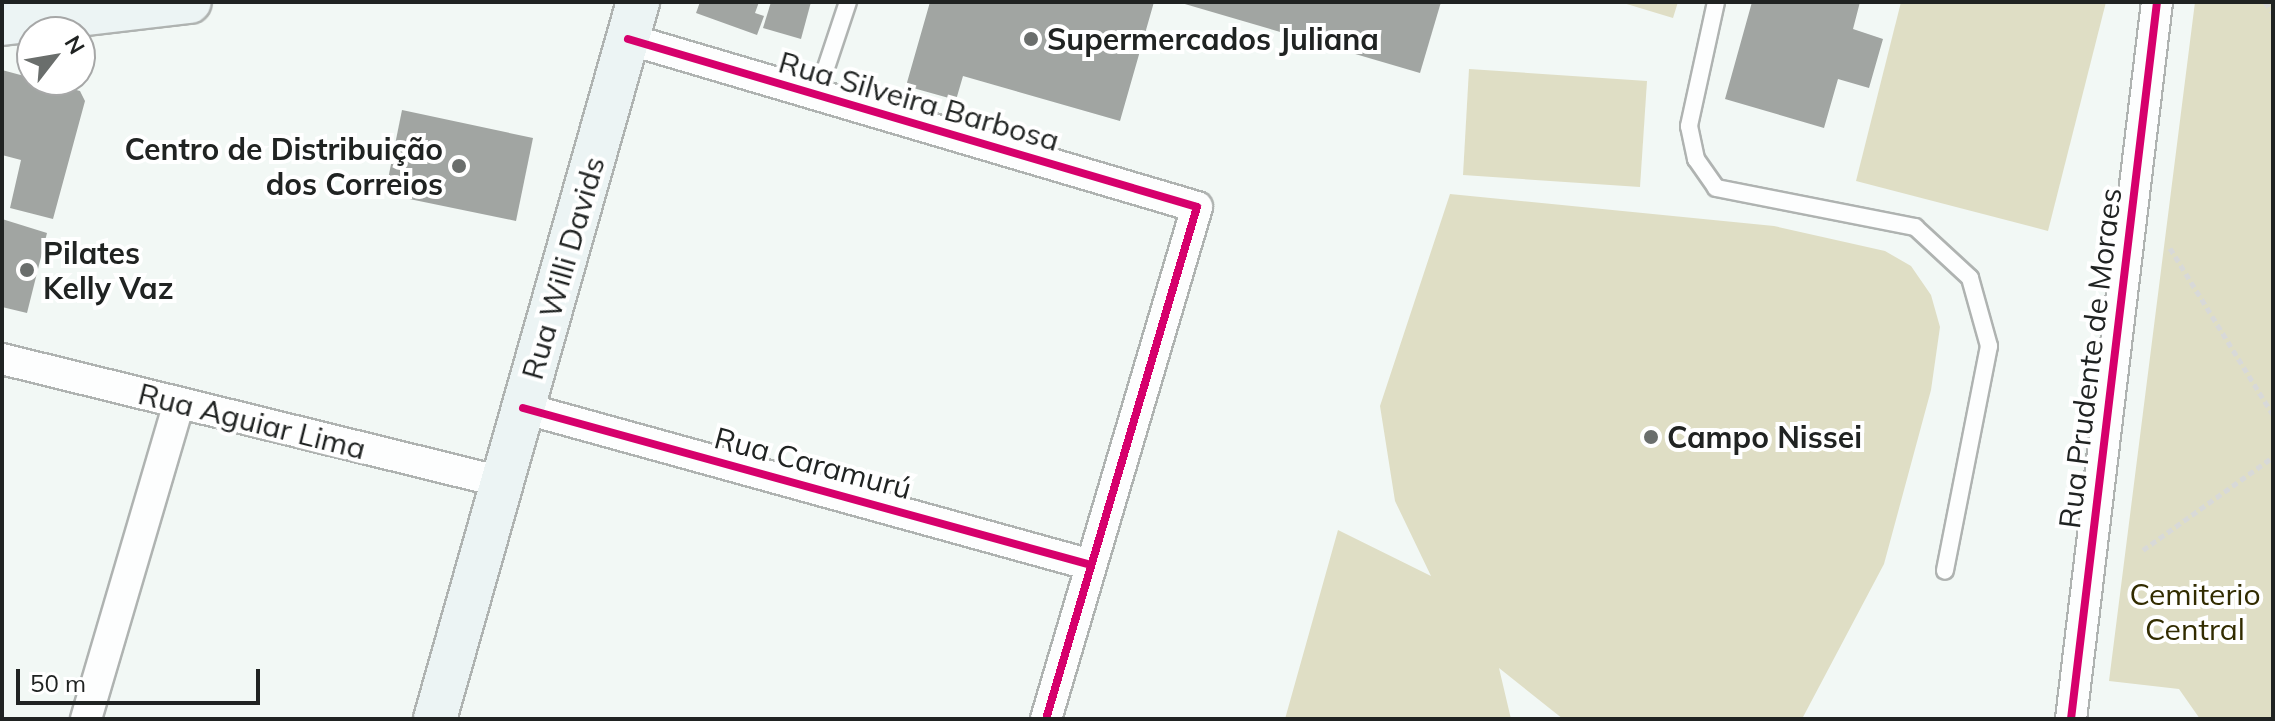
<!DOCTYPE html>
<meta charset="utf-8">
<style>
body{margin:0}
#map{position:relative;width:2275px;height:721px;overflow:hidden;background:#f2f8f5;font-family:Mulish,sans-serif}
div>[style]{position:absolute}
.green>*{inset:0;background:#dfdec5}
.building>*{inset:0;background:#a1a5a2}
.path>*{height:5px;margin-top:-2.5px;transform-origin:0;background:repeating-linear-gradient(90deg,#d8d9d8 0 6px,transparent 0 10px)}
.roads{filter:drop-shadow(2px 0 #afb3b1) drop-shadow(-2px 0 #afb3b1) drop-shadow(0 2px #afb3b1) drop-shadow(0 -2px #afb3b1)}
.lane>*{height:16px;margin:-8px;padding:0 8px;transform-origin:8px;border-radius:8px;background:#fdfefe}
.street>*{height:30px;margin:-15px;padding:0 15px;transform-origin:15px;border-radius:15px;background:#fdfefe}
.secondary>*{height:42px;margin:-21px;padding:0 21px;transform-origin:21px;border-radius:21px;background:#ecf4f4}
.cycleway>*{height:8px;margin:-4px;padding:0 4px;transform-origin:4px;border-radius:4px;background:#d6006c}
.dots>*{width:22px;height:22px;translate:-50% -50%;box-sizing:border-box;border:4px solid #fff;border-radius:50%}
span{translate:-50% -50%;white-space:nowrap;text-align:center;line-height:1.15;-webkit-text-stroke:8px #fff;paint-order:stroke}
.poi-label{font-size:30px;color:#202322;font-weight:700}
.left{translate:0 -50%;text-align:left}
.right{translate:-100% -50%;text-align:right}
.street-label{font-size:30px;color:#202322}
.park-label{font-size:30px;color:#322c00}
.frame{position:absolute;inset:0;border:4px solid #202322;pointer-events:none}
.north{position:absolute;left:16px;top:16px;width:80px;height:80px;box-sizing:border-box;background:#fff;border:2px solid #a6a7a7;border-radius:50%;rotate:59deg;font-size:22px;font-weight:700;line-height:32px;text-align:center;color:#202322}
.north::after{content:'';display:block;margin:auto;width:28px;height:36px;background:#6a6e6c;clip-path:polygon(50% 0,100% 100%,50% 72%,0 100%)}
.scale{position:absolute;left:16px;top:669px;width:244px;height:36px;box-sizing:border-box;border:4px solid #202322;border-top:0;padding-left:10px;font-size:24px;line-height:28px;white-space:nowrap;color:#202322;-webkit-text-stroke:6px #fff;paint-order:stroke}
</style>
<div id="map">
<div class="green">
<div style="clip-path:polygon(1620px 2px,1678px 2px,1673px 18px)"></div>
<div style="clip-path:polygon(1901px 2px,2106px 2px,2048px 231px,1856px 181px)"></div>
<div style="clip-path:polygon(2195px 2px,2273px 2px,2273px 719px,2200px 719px,2179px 689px,2109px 681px)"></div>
<div style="clip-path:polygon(1469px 69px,1647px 81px,1640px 187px,1463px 175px)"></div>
<div style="clip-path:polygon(1450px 194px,1774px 226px,1885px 251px,1911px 266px,1931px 295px,1940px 327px,1931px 390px,1884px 564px,1802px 719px,1563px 719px,1499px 668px,1511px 719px,1285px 719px,1338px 530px,1431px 576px,1395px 501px,1380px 406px)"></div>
</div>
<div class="building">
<div style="clip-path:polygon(700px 2px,759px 2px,755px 13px,764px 16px,757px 35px,696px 13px)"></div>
<div style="clip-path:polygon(771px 2px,811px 2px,801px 39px,763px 28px)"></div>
<div style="clip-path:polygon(930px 2px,1154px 2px,1120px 121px,963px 76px,956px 100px,906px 86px)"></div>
<div style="clip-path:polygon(1178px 2px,1441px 2px,1420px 73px)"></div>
<div style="clip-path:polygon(1752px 2px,1860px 2px,1853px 29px,1883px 39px,1869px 88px,1838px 79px,1824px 128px,1725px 99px)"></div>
<div style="clip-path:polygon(2px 70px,80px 91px,85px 101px,53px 219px,10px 208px,21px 160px,2px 155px)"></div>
<div style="clip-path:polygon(402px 110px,533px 138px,516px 221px,385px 194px)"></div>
<div style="clip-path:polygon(2px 219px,47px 233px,27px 313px,2px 307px)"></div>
</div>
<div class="path">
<div style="left:2265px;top:2px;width:14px;rotate:54deg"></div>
<div style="left:2170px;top:248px;width:196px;rotate:58.3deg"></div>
<div style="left:2143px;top:550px;width:160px;rotate:-35.6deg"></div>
</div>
<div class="roads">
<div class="lane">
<div style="left:1716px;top:2px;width:127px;rotate:102.3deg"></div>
<div style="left:1689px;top:126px;width:34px;rotate:78deg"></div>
<div style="left:1696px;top:159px;width:35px;rotate:55deg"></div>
<div style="left:1716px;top:188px;width:203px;rotate:11.1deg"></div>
<div style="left:1915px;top:227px;width:75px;rotate:42.8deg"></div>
<div style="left:1970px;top:278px;width:71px;rotate:74.4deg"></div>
<div style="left:1989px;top:346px;width:229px;rotate:101.1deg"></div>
<div style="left:816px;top:98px;width:101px;rotate:-71.6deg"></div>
</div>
<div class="street">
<div style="left:628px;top:39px;width:593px;rotate:16.45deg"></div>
<div style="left:1197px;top:207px;width:534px;rotate:106.43deg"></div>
<div style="left:2px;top:359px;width:515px;rotate:13.82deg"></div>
<div style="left:523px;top:408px;width:589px;rotate:15.45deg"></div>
<div style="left:86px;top:719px;width:329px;rotate:-73.6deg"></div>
<div style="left:2071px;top:719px;width:722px;rotate:-83.16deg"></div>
</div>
<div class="secondary">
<div style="left:2px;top:24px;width:189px;rotate:-6.7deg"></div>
<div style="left:435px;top:719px;width:745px;rotate:-74.19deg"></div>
</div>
</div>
<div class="cycleway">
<div style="left:628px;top:39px;width:593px;rotate:16.45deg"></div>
<div style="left:1197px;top:207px;width:534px;rotate:106.43deg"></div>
<div style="left:523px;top:408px;width:589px;rotate:15.45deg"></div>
<div style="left:2071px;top:719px;width:722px;rotate:-83.16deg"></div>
</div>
<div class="dots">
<div style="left:1031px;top:39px;background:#6a6e6c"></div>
<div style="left:459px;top:166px;background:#6a6e6c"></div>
<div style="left:27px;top:270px;background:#6a6e6c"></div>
<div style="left:1651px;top:437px;background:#6a6e6c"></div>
</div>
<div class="poi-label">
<span class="left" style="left:1047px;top:39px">Supermercados Juliana</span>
<span class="right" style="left:443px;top:166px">Centro de Distribuição<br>dos Correios</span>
<span class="left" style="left:43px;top:270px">Pilates<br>Kelly Vaz</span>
<span class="left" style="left:1667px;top:437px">Campo Nissei</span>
</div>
<div class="street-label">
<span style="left:919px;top:101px;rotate:16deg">Rua Silveira Barbosa</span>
<span style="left:563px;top:268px;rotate:-74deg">Rua Willi Davids</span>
<span style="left:2090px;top:358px;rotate:-83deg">Rua Prudente de Moraes</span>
<span style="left:252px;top:421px;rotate:14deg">Rua Aguiar Lima</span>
<span style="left:813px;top:463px;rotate:15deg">Rua Caramurú</span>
</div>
<div class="park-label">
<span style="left:2195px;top:611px">Cemiterio<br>Central</span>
</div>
<div class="frame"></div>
<div class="north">N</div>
<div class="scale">50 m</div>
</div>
